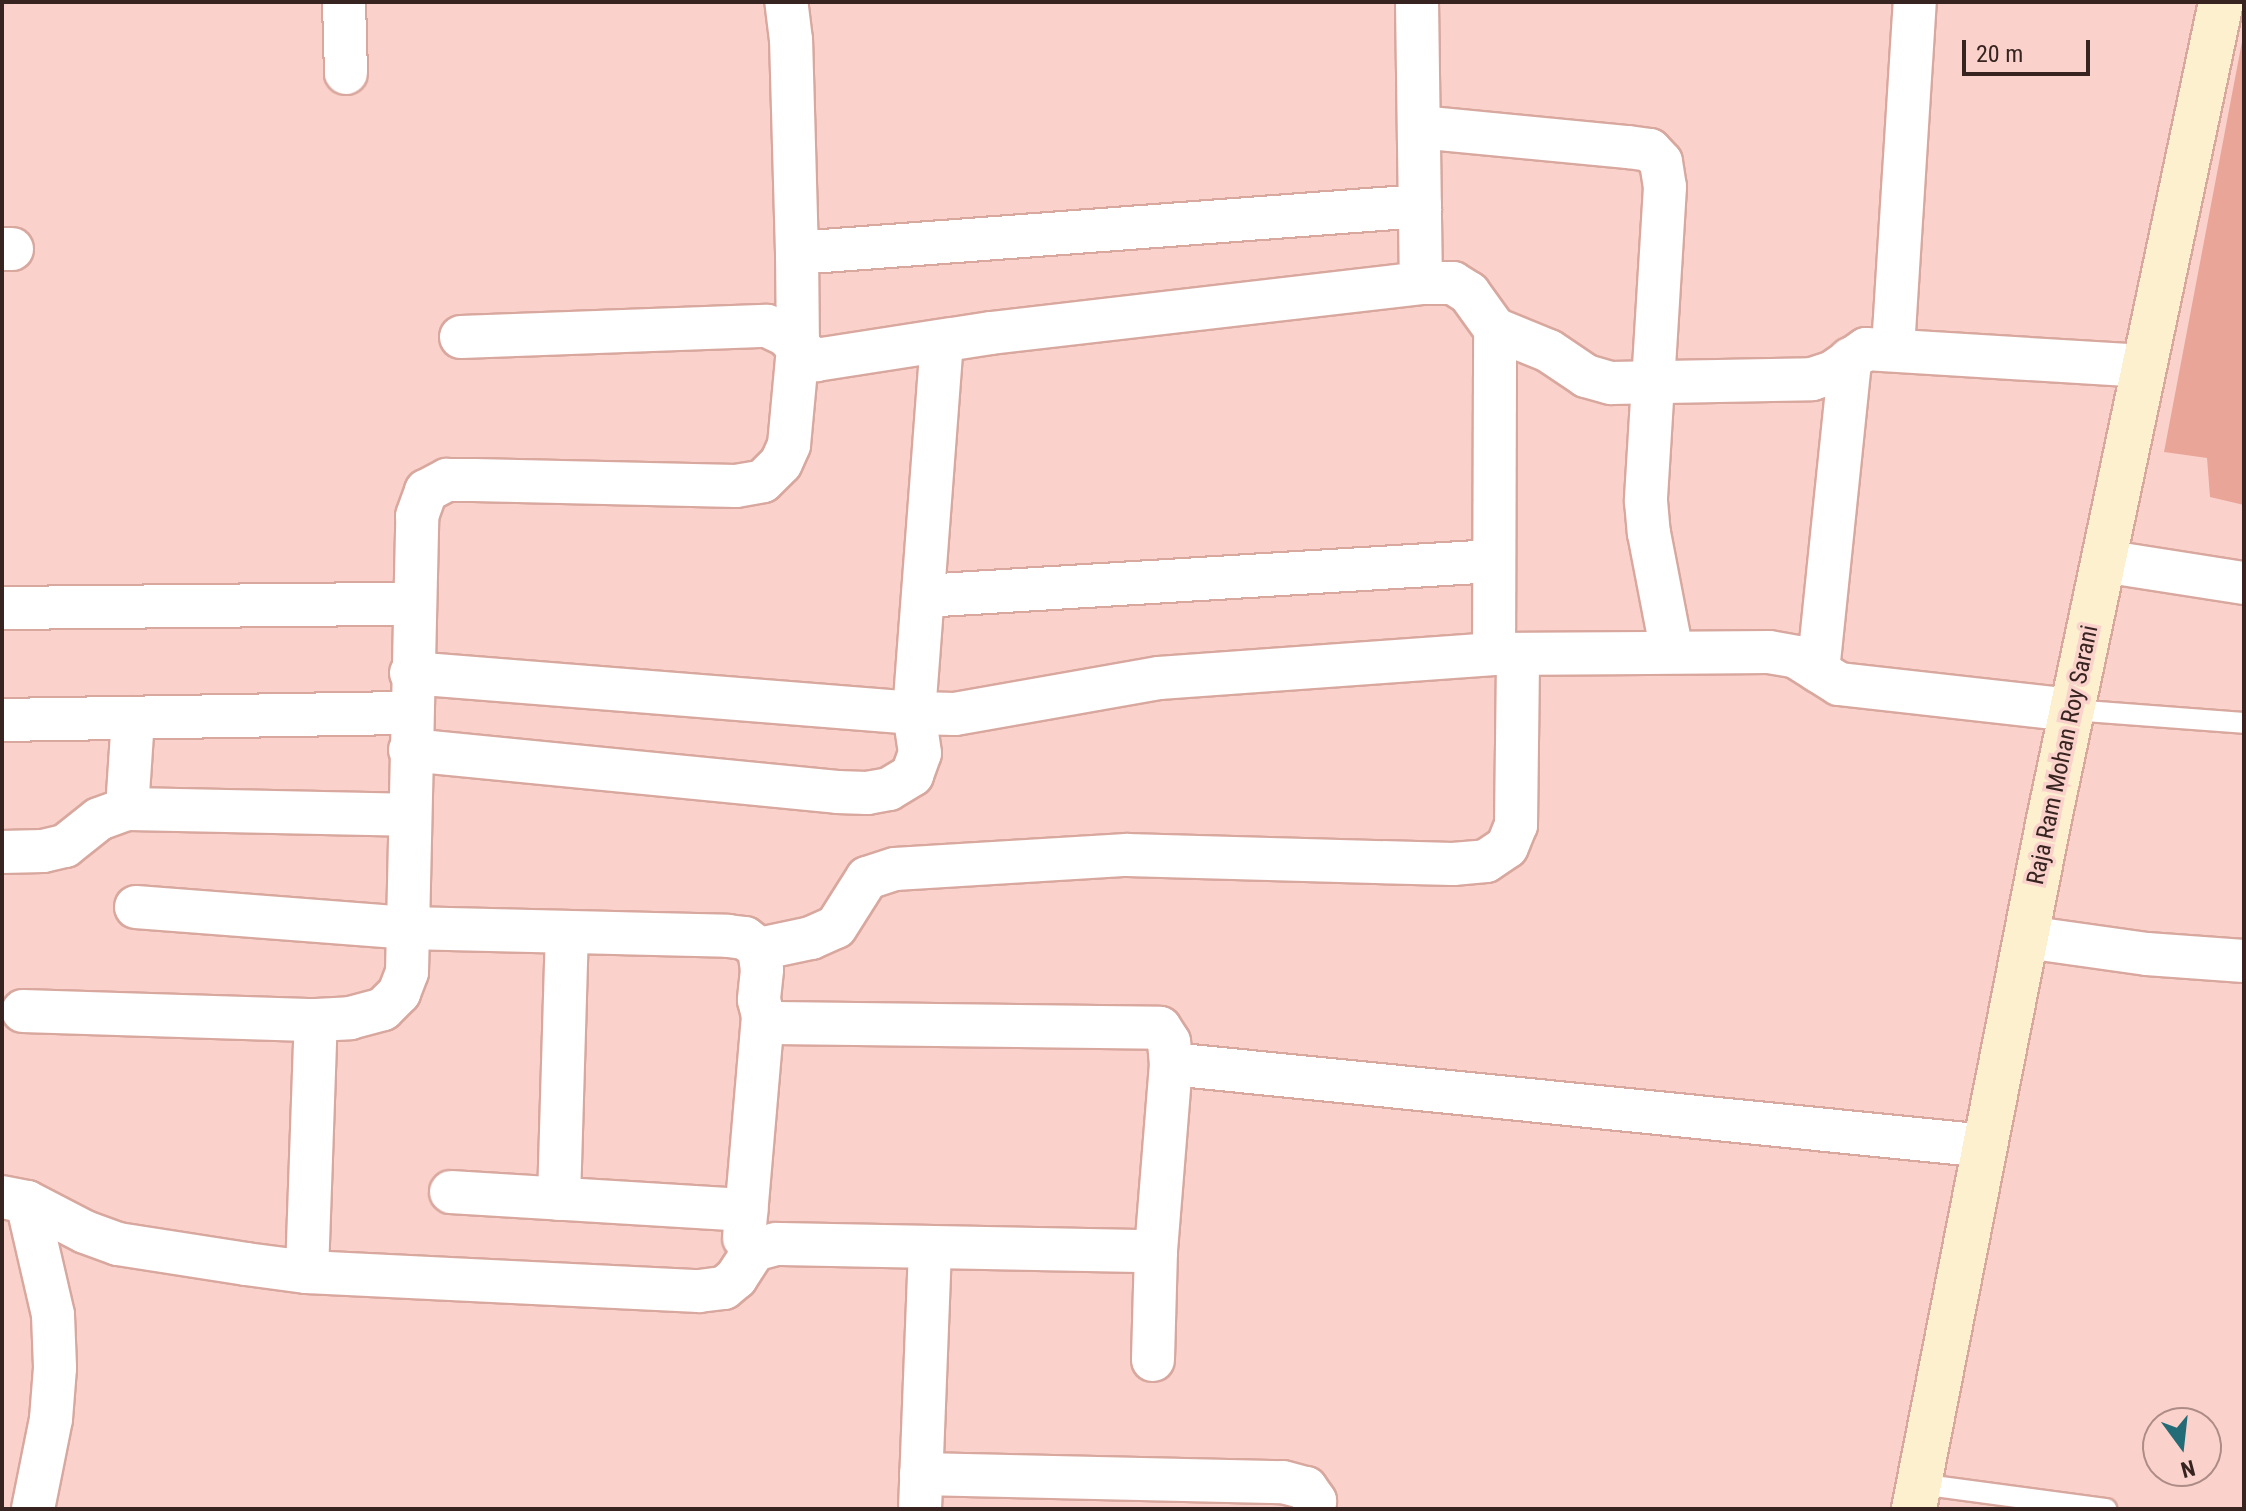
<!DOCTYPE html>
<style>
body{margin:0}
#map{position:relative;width:2246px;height:1511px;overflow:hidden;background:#fbd2cb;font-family:"Roboto Condensed",sans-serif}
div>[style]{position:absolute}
.green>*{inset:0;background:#eaa599}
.roads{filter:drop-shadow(2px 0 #d8a89f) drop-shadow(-2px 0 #d8a89f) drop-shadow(0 2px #d8a89f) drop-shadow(0 -2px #d8a89f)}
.lane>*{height:20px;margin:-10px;padding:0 10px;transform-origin:10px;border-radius:10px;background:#fff}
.street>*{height:42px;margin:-21px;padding:0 21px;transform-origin:21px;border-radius:21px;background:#fff}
.secondary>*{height:44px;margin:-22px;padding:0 22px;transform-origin:22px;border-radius:22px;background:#fcf0cf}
span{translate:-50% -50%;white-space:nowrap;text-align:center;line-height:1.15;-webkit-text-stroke:7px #fbd2cb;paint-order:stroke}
.street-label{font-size:24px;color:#372421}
.frame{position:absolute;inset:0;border:4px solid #372421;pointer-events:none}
.north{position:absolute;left:2142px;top:1407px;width:80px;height:80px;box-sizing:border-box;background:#fbd2cb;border:2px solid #ad8c87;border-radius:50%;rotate:165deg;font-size:22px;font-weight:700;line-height:32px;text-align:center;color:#372421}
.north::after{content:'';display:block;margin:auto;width:28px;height:36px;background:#236c77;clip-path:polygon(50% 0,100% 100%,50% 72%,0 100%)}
.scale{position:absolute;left:1962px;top:40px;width:128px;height:36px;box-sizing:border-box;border:4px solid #372421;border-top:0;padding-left:10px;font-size:24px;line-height:28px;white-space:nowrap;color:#372421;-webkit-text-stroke:6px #fbd2cb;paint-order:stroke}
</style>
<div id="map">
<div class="green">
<div style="clip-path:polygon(2244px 31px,2244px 505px,2210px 497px,2207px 458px,2164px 452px)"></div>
</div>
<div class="roads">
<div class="lane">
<div style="left:2072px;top:710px;width:172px;rotate:4.3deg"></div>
<div style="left:1919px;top:1484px;width:189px;rotate:7.6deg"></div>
</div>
<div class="street">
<div style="left:344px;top:2px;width:71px;rotate:88.4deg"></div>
<div style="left:1417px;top:2px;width:281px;rotate:89.2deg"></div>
<div style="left:1419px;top:127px;width:210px;rotate:5.5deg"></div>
<div style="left:1628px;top:147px;width:22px;rotate:8deg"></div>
<div style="left:1650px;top:150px;width:16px;rotate:47deg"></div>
<div style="left:1661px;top:162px;width:25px;rotate:81deg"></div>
<div style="left:1665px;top:187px;width:315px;rotate:93.5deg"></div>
<div style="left:1646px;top:501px;width:32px;rotate:85deg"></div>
<div style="left:1649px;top:533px;width:121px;rotate:79.1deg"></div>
<div style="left:2px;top:249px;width:10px"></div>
<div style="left:797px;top:253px;width:625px;rotate:-4.31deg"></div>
<div style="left:461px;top:337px;width:306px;rotate:-2.1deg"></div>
<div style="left:767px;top:326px;width:21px;rotate:25deg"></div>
<div style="left:786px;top:335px;width:18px;rotate:47deg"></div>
<div style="left:798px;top:348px;width:22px;rotate:34deg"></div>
<div style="left:816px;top:360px;width:177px;rotate:-8.8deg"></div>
<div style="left:991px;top:333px;width:433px;rotate:-6.6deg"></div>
<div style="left:1421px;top:283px;width:32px"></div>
<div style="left:1453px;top:283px;width:19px;rotate:32deg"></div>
<div style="left:1469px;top:293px;width:44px;rotate:54.2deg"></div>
<div style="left:1495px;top:329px;width:58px;rotate:22.2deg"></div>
<div style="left:1549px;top:351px;width:45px;rotate:34deg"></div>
<div style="left:1586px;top:376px;width:26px;rotate:16deg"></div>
<div style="left:1611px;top:383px;width:201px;rotate:-1.1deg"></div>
<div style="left:1812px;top:379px;width:22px;rotate:-18deg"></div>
<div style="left:1833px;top:372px;width:40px;rotate:-34.9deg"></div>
<div style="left:1866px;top:349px;width:279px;rotate:3.5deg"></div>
<div style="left:1893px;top:348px;width:347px;rotate:-86.4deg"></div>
<div style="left:2103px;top:561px;width:143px;rotate:8.9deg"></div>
<div style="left:923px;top:596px;width:572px;rotate:-3.51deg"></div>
<div style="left:2px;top:608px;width:410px;rotate:-0.6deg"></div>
<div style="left:1494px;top:654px;width:325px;rotate:-89.8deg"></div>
<div style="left:1818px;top:671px;width:314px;rotate:-84.1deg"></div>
<div style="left:411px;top:673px;width:505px;rotate:4.55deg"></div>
<div style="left:914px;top:713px;width:41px;rotate:1.4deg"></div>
<div style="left:955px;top:714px;width:207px;rotate:-10deg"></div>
<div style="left:1159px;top:678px;width:336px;rotate:-4.1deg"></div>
<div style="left:1494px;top:654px;width:275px;rotate:-0.4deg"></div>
<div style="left:1769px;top:652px;width:27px;rotate:10deg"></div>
<div style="left:1796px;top:657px;width:51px;rotate:32.1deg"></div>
<div style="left:1839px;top:684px;width:234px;rotate:6.4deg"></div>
<div style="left:2px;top:720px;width:409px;rotate:-1deg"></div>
<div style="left:410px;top:750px;width:429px;rotate:5.6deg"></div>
<div style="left:837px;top:792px;width:30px;rotate:2deg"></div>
<div style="left:867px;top:793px;width:22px;rotate:-10deg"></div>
<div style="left:889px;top:789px;width:27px;rotate:-31deg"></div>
<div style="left:912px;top:775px;width:23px;rotate:-70deg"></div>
<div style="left:920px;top:753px;width:40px;rotate:-98.5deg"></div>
<div style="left:914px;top:713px;width:373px;rotate:-85.7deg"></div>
<div style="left:127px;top:809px;width:91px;rotate:-86.2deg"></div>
<div style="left:2px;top:852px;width:41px;rotate:-1.4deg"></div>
<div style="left:43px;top:851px;width:23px;rotate:-13deg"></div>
<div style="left:65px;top:846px;width:43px;rotate:-38.5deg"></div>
<div style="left:99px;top:819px;width:30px;rotate:-20deg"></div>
<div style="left:127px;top:809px;width:282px;rotate:1.2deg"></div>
<div style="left:136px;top:907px;width:272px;rotate:4.4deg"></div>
<div style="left:407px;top:928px;width:321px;rotate:1.4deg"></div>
<div style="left:728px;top:936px;width:17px;rotate:7deg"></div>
<div style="left:745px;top:938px;width:18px;rotate:38deg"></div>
<div style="left:759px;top:949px;width:21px;rotate:82deg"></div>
<div style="left:762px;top:970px;width:30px;rotate:96deg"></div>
<div style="left:759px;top:1000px;width:16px;rotate:76deg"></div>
<div style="left:763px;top:1016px;width:14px;rotate:30deg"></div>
<div style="left:775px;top:1023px;width:385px;rotate:0.7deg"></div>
<div style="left:1160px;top:1028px;width:17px;rotate:57deg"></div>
<div style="left:1169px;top:1042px;width:22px;rotate:85deg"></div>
<div style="left:1171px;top:1064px;width:188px;rotate:94.6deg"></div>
<div style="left:1156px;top:1251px;width:109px;rotate:91.6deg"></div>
<div style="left:2026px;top:937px;width:122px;rotate:8deg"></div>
<div style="left:2147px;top:954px;width:97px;rotate:4.1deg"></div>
<div style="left:759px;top:949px;width:53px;rotate:-11.9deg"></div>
<div style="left:811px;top:938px;width:27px;rotate:-24deg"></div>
<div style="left:836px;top:927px;width:58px;rotate:-57.7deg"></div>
<div style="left:867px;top:878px;width:29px;rotate:-18deg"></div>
<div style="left:895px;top:869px;width:232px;rotate:-3.5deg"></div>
<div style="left:1127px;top:855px;width:326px;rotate:1.6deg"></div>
<div style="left:1453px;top:864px;width:33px;rotate:-5deg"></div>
<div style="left:1486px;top:861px;width:25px;rotate:-34deg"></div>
<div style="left:1507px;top:847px;width:24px;rotate:-68deg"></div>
<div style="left:1516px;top:825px;width:171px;rotate:-89.3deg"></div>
<div style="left:23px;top:1011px;width:293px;rotate:1.8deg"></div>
<div style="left:316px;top:1020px;width:34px;rotate:-3deg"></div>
<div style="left:350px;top:1018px;width:34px;rotate:-15deg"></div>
<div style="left:383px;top:1009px;width:23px;rotate:-45deg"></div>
<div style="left:399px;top:993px;width:22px;rotate:-69deg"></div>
<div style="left:407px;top:972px;width:456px;rotate:-88.7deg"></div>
<div style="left:417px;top:516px;width:27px;rotate:-70deg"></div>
<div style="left:426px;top:491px;width:24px;rotate:-28deg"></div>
<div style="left:447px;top:480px;width:27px"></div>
<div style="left:474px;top:480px;width:262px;rotate:1.3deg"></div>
<div style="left:736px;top:486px;width:27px;rotate:-10deg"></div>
<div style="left:763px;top:481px;width:25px;rotate:-45deg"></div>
<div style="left:781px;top:463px;width:20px;rotate:-66deg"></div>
<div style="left:789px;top:445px;width:97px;rotate:-84.7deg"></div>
<div style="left:798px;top:348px;width:95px;rotate:-90.6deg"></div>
<div style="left:797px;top:253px;width:213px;rotate:-91.6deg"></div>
<div style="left:791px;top:40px;width:38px;rotate:-97deg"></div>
<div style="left:1171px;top:1064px;width:818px;rotate:5.75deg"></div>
<div style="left:451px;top:1192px;width:296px;rotate:3.5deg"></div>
<div style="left:2px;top:1197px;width:25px;rotate:11deg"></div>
<div style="left:27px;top:1202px;width:65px;rotate:27.3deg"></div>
<div style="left:85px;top:1232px;width:35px;rotate:20deg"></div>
<div style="left:118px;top:1244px;width:130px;rotate:8.9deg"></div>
<div style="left:246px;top:1264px;width:62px;rotate:7.5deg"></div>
<div style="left:307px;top:1272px;width:392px;rotate:2.8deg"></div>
<div style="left:699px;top:1291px;width:25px;rotate:-7deg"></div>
<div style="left:724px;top:1288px;width:16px;rotate:-40deg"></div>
<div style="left:736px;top:1278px;width:33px;rotate:-57deg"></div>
<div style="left:754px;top:1250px;width:23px;rotate:-15deg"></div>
<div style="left:776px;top:1244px;width:380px;rotate:1.1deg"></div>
<div style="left:559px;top:1199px;width:267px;rotate:-88.3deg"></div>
<div style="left:27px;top:1202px;width:116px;rotate:77deg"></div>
<div style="left:53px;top:1315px;width:53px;rotate:87.8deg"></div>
<div style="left:55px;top:1368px;width:51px;rotate:94.5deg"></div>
<div style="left:51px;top:1419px;width:92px;rotate:101.3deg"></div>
<div style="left:744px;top:1238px;width:223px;rotate:-85.1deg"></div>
<div style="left:307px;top:1272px;width:252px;rotate:-88deg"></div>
<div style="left:921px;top:1474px;width:362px;rotate:1.3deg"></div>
<div style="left:1283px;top:1482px;width:24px;rotate:15deg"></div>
<div style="left:1306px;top:1488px;width:16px;rotate:55deg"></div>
<div style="left:1315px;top:1501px;width:8px;rotate:97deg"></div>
<div style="left:920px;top:1509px;width:262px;rotate:-87.8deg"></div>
</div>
<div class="secondary">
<div style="left:1914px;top:1509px;width:703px;rotate:-78.93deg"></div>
<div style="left:2049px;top:819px;width:835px;rotate:-78.11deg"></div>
</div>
</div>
<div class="street-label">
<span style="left:2063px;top:755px;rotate:-78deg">Raja Ram Mohan Roy Sarani</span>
</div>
<div class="frame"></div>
<div class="north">N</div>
<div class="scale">20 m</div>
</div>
